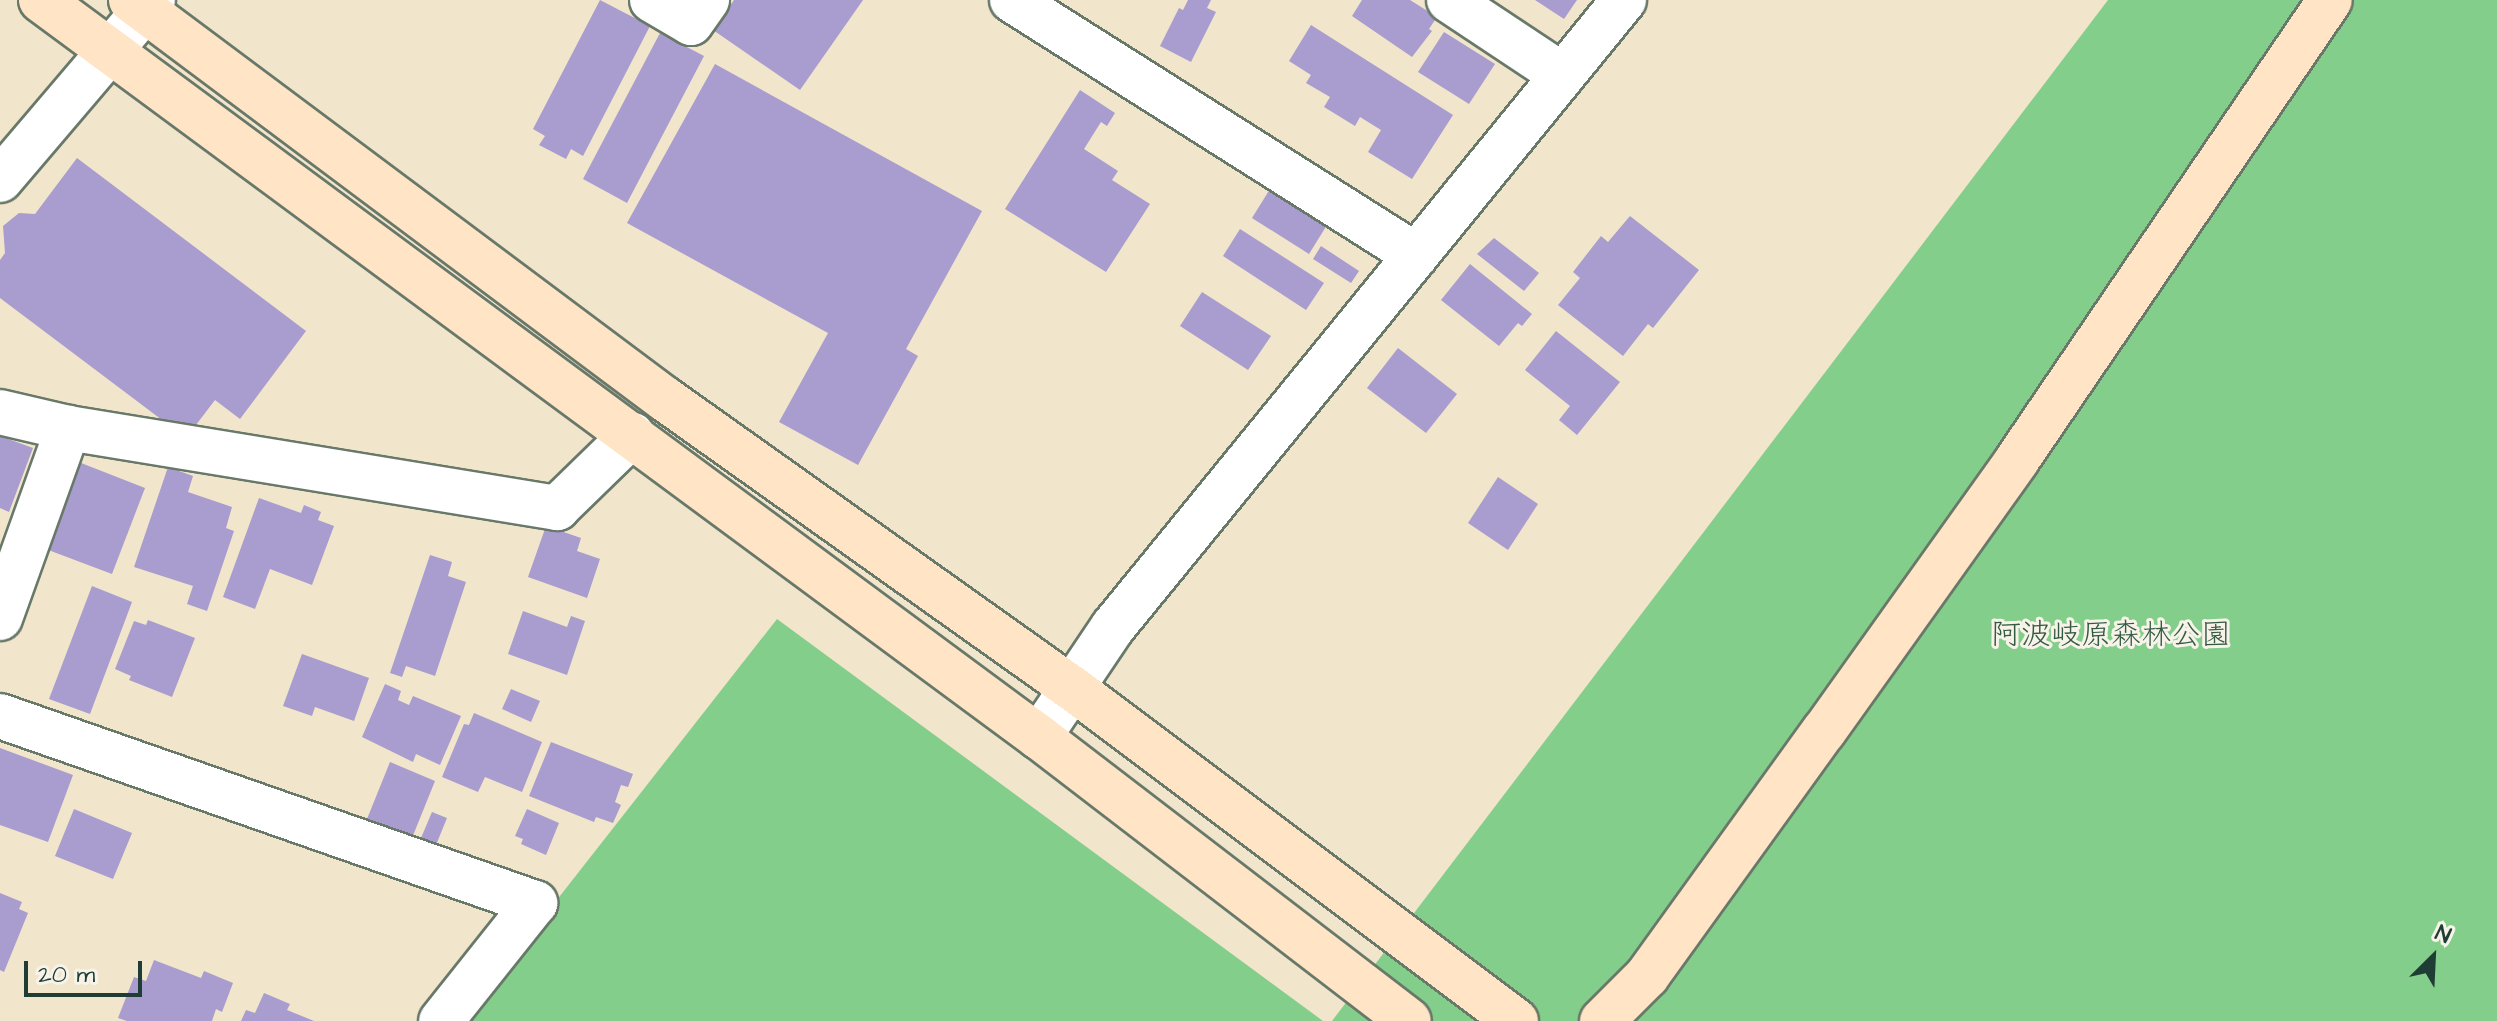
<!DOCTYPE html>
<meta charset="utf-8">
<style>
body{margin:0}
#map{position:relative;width:2497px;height:1021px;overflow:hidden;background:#f1e5cb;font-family:"Architects Daughter","Klee One",sans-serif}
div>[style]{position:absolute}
.green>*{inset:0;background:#84ce8b}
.building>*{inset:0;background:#a89dce}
.roads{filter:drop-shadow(2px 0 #687869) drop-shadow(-2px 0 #687869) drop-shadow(0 2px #687869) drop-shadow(0 -2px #687869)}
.street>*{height:44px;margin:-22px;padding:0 22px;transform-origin:22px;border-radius:22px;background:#fff}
.secondary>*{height:44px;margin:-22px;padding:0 22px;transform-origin:22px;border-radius:22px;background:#ffe4c6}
span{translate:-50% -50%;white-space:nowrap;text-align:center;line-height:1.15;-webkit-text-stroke:6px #f7f3e8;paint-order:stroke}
.park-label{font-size:30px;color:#335a45}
.north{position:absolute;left:2393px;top:917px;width:80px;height:80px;-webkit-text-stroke:6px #f7f3e8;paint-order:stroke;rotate:24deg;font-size:22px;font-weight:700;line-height:32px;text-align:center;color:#1f3d34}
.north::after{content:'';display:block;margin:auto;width:28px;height:36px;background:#1f3d34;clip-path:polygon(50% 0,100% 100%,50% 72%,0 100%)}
.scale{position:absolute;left:24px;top:961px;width:118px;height:36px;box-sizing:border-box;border:4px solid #1f3d34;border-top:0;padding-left:10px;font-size:24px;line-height:28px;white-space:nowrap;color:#1f3d34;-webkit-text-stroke:6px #f7f3e8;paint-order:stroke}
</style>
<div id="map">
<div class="green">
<div style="clip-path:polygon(2108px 0,2497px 0,2497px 1021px,1332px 1021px)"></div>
<div style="clip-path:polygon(777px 619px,1323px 1021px,462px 1021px)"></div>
</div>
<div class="building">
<div style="clip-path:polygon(600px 0,650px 26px,583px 156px,571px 149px,566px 159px,539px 145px,545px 136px,533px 129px)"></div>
<div style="clip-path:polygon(734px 0,863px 0,800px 90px,713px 30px)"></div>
<div style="clip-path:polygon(1188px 0,1211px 0,1207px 8px,1216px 12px,1191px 62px,1160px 46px,1179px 8px,1183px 10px)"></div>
<div style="clip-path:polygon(1362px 0,1410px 0,1437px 17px,1429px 29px,1432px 31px,1412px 57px,1352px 16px)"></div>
<div style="clip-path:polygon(1535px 0,1577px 0,1564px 19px)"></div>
<div style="clip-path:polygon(1311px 25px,1453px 115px,1412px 179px,1368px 152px,1381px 130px,1360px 117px,1355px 126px,1324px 107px,1330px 97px,1306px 83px,1311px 75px,1289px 61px)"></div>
<div style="clip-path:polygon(1444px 32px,1495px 64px,1469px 104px,1418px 72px)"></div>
<div style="clip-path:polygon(660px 33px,704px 56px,627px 203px,583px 179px)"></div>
<div style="clip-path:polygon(715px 64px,982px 211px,906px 349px,918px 356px,858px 465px,779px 422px,828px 333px,627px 223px)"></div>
<div style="clip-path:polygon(1080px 90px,1115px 113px,1107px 126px,1101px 122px,1084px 149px,1118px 171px,1112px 180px,1150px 204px,1106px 272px,1005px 209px)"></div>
<div style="clip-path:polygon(77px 158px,306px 331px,240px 419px,215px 400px,186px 438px,0 298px,0 260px,5px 253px,3px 226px,19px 213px,35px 214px)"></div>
<div style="clip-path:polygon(1270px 189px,1327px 225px,1309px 254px,1252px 218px)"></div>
<div style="clip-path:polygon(1630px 216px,1699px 270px,1653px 328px,1648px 324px,1623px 356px,1558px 305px,1580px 278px,1573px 272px,1601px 236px,1608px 242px)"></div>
<div style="clip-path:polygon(1240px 229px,1324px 283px,1306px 310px,1223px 256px)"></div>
<div style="clip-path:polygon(1494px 238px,1539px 273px,1524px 291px,1477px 254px)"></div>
<div style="clip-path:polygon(1321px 246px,1359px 271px,1351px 283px,1313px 259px)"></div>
<div style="clip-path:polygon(1470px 264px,1532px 314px,1522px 326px,1518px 323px,1499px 346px,1441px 300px)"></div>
<div style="clip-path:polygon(1202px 292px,1271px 336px,1248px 370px,1180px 326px)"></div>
<div style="clip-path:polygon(1556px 331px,1620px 382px,1577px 435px,1559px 420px,1570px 406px,1525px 370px)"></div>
<div style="clip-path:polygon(1398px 348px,1457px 394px,1426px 433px,1367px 388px)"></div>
<div style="clip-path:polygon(0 436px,33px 448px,9px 512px,0 508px)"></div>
<div style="clip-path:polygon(76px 461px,145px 488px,112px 574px,43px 548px)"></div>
<div style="clip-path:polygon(168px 467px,193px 476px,188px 492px,232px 507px,226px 528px,234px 531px,207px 611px,187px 604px,193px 586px,134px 567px)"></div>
<div style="clip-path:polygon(1498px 477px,1538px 504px,1508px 550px,1468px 523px)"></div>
<div style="clip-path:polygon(259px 498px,301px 513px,304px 505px,321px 512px,318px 520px,334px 526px,312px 585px,270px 569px,255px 609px,223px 597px)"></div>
<div style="clip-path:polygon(546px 526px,581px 538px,577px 551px,600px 559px,587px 598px,528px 577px)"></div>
<div style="clip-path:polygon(430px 555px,452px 562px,448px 576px,466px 582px,435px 676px,406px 666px,402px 677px,390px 673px)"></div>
<div style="clip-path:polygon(92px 586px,132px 602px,90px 714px,49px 699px)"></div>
<div style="clip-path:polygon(523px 611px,567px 627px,571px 616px,585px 621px,567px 675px,508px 654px)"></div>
<div style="clip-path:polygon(148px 620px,195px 638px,172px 697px,129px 680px,131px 676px,115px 669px,134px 621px,146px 625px)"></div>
<div style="clip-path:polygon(302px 654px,369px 678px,354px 721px,315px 707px,312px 716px,283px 706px)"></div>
<div style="clip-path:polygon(385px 684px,401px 691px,398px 700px,409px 705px,413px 696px,461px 716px,440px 765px,416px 754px,413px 762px,362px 737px)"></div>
<div style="clip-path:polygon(511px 689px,540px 701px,531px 722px,502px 709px)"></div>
<div style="clip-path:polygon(474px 713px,542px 742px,522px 792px,485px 777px,478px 792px,442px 777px,464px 724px,469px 725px)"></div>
<div style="clip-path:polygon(551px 742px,633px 774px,628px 787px,621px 785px,615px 802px,621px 805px,613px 823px,596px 817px,594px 822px,529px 796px)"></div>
<div style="clip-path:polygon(0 748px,73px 775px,48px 842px,0 825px)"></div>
<div style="clip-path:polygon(390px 762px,435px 781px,412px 838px,367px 819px)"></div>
<div style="clip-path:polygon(74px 809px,132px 833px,113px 879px,55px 856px)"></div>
<div style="clip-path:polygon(527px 809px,559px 823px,546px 855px,521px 844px,523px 839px,515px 836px)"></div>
<div style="clip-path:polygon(432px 812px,447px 818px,436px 845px,421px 838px)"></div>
<div style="clip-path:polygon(0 893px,22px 902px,19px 909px,28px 913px,4px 972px,0 970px)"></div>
<div style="clip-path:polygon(154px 960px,201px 978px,204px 971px,233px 983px,222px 1012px,216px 1009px,212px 1021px,127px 1021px,118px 1018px,134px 977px,146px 981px)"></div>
<div style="clip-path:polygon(264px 993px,290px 1004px,287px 1010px,314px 1021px,241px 1021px,246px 1010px,255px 1013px)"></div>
</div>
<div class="roads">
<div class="street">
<div style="left:652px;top:0;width:45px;rotate:30.5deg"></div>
<div style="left:691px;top:23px;width:28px;rotate:-55deg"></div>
<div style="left:1012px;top:0;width:478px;rotate:32.3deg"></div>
<div style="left:1449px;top:0;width:136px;rotate:33.6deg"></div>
<div style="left:0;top:180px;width:236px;rotate:-49.6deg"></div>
<div style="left:0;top:412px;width:70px;rotate:13.2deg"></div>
<div style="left:68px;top:428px;width:496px;rotate:9.3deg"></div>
<div style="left:557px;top:508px;width:105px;rotate:-44.2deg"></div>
<div style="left:0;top:618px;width:202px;rotate:-70.3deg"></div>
<div style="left:0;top:716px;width:567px;rotate:19.27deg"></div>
<div style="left:535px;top:903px;width:151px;rotate:128.5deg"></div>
<div style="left:1039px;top:737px;width:133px;rotate:-56.1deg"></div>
<div style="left:1113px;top:627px;width:809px;rotate:-50.82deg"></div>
</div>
<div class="secondary">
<div style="left:41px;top:0;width:1241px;rotate:36.45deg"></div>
<div style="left:1039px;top:737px;width:466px;rotate:37.5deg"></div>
<div style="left:131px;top:0;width:667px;rotate:36.77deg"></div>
<div style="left:665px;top:399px;width:499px;rotate:35.4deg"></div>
<div style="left:1072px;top:688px;width:555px;rotate:36.87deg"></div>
<div style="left:1602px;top:1021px;width:64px;rotate:-45deg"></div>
<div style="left:1647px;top:976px;width:302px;rotate:-54.2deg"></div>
<div style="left:1824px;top:731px;width:333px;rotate:-54.5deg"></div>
<div style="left:2017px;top:460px;width:556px;rotate:-55.77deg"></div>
</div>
</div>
<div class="park-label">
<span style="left:2111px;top:635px">阿波岐原森林公園</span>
</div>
<div class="north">N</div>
<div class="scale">20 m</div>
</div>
